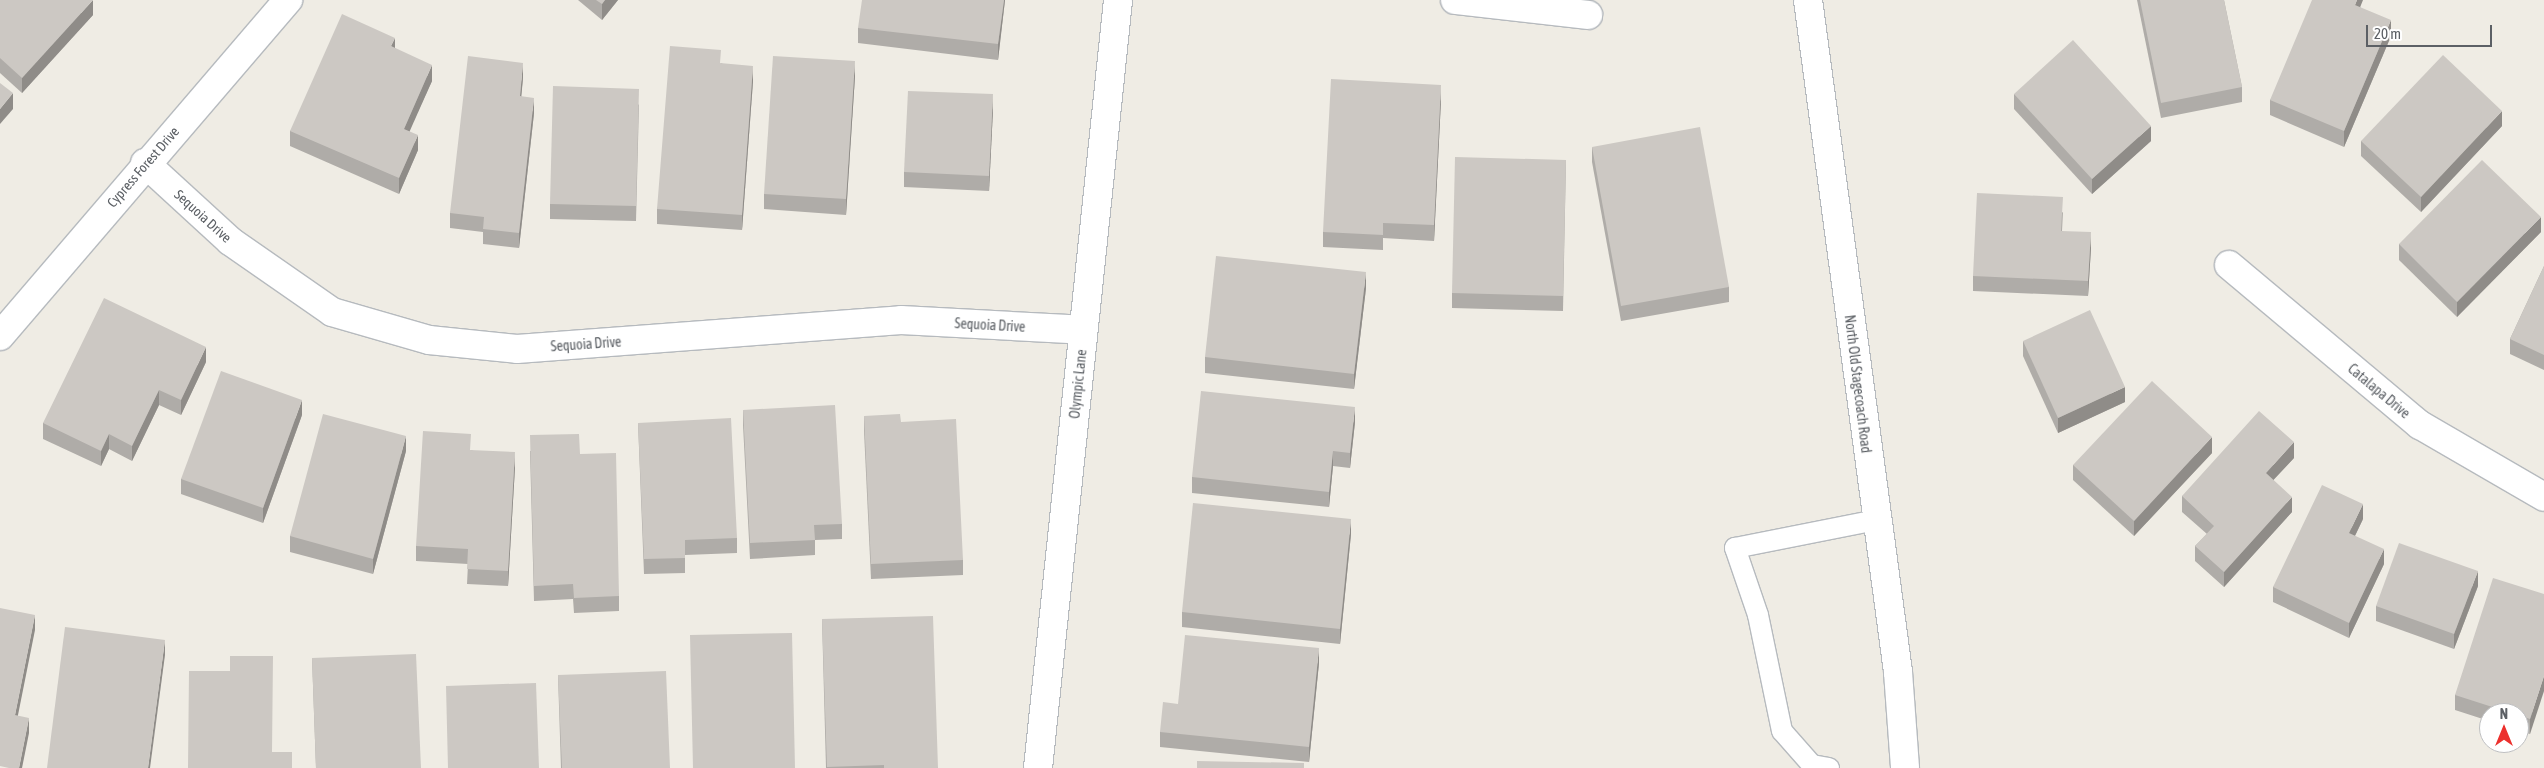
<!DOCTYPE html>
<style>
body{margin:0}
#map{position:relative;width:2544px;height:768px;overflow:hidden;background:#efece4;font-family:"Asap Condensed",sans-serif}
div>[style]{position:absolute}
.roads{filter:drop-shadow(1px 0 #b6babe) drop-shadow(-1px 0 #b6babe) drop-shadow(0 1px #b6babe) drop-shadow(0 -1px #b6babe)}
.service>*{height:20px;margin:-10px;padding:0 10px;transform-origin:10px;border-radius:10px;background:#fff}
.minor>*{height:28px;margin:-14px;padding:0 14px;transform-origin:14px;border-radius:14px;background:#fff}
.tertiary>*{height:28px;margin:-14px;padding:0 14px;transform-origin:14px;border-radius:14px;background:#fff}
.wall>*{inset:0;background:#afaca8}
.shaded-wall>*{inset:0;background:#8f8c88}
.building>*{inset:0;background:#ccc8c3}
span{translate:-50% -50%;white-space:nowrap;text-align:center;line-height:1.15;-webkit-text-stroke:4px #fff;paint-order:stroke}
.street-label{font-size:14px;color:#5c6065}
.north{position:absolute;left:2479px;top:703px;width:50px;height:50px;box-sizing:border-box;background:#fff;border:1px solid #bebfc1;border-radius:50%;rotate:0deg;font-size:14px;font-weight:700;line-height:20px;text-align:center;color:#5c6065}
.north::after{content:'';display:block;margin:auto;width:18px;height:22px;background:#ec302d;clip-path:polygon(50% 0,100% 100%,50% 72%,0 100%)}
.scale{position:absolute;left:2366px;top:25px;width:126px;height:22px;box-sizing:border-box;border:2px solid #5c6065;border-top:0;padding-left:6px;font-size:15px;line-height:18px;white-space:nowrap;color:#5c6065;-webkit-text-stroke:4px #fff;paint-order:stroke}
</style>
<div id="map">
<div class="roads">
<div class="service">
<div style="left:1829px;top:768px;width:17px;rotate:-170deg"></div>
<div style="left:1812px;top:765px;width:45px;rotate:-131.4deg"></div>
<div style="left:1782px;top:731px;width:118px;rotate:-101.7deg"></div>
<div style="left:1758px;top:615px;width:71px;rotate:-108.9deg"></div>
<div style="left:1735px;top:548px;width:144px;rotate:-11.2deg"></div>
</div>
<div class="minor">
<div style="left:1455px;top:0;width:134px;rotate:6.4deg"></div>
<div style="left:145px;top:163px;width:115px;rotate:42.5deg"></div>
<div style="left:230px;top:241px;width:124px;rotate:34.8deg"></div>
<div style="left:332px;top:312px;width:101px;rotate:16.1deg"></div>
<div style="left:429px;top:340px;width:88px;rotate:5.8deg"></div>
<div style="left:517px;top:349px;width:385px;rotate:-4.3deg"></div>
<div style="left:901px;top:320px;width:182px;rotate:3.1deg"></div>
<div style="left:2229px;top:265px;width:249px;rotate:40deg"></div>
<div style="left:2420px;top:425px;width:143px;rotate:30.1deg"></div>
<div style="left:0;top:336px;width:443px;rotate:-49.4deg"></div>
<div style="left:1038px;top:768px;width:772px;rotate:-84.05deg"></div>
</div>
<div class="tertiary">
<div style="left:1808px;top:0;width:678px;rotate:82.37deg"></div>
<div style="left:1898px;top:672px;width:96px;rotate:85.8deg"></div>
</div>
</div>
<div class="wall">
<div style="clip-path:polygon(0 0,93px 15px,22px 93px,0 73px)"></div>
<div style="clip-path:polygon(578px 0,618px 0,602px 20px)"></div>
<div style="clip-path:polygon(1005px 0,998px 60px,858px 43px,858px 28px)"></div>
<div style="clip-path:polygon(2137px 0,2224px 0,2242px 87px,2242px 102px,2161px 118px)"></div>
<div style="clip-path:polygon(2360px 7px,2391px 36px,2344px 147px,2270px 115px,2270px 100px)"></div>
<div style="clip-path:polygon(395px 48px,432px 81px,409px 131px,418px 150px,399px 194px,290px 146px,290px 131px)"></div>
<div style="clip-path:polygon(721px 63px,753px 81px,742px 230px,657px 224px,657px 209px)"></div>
<div style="clip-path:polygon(855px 76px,846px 215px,764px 209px,764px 194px)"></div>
<div style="clip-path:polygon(523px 78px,521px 96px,534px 113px,519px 248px,483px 244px,483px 232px,450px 228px,450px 213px)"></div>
<div style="clip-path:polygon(2014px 94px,2151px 141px,2092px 194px,2014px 109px)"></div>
<div style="clip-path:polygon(1441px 100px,1434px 241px,1383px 238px,1383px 250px,1323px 247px,1323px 232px)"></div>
<div style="clip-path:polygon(639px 104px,636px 221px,550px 219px,550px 204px)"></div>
<div style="clip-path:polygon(993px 109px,989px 191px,904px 187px,904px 172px)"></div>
<div style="clip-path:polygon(2502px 126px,2421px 212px,2361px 156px,2361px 141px)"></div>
<div style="clip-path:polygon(1592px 147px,1729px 287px,1729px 302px,1621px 321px,1592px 162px)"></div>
<div style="clip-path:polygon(1566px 160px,1563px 311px,1452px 308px,1452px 293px)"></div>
<div style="clip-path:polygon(2063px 212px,2062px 231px,2091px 248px,2088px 296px,1973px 291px,1973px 276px)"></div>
<div style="clip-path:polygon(2541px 232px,2457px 317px,2399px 260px,2399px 244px)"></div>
<div style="clip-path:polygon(2544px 266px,2544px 370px,2510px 354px,2510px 339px)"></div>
<div style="clip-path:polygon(1366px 288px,1354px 389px,1205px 373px,1205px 357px)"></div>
<div style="clip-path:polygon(2023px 341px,2125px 402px,2058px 433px,2023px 356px)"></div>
<div style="clip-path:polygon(206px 362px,181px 415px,159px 405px,132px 461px,109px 449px,101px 466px,43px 439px,43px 423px)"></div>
<div style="clip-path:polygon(743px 410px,842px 524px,842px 539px,815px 540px,815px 555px,750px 559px,743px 425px)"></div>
<div style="clip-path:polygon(302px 415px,263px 523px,181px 494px,181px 479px)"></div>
<div style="clip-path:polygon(864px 416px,901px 422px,963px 560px,963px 575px,871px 579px,864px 431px)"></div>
<div style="clip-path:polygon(1355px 422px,1350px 468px,1333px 466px,1329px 507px,1192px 493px,1192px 477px)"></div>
<div style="clip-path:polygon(638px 423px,737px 538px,737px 553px,685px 555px,685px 573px,644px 574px)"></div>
<div style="clip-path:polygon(471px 450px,515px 467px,508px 586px,467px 584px,468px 564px,416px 561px,416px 546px)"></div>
<div style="clip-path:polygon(406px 451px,373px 574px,290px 552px,290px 536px)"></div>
<div style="clip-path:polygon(530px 451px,580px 454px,619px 596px,619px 611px,574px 613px,573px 599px,534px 601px)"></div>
<div style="clip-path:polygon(2212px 453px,2134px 536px,2073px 480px,2073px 465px)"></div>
<div style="clip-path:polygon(2294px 458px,2273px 480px,2292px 512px,2224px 587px,2195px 561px,2195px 546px,2207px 534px,2182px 512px,2182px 496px)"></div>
<div style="clip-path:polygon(2363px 519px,2355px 536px,2384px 564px,2349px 638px,2273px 602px,2273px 587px)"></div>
<div style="clip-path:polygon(1351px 534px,1340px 644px,1182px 627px,1182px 612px)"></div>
<div style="clip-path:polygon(2478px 586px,2454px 649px,2376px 621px,2376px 606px)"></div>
<div style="clip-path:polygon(2544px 594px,2530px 734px,2519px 731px,2519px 713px,2489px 713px,2489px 721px,2455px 710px,2455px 695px)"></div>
<div style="clip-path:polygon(822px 619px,938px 768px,826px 768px)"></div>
<div style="clip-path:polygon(312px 658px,421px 768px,316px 768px)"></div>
<div style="clip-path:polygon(1319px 663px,1309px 762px,1160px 747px,1160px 732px,1178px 704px)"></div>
<div style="clip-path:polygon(558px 675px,670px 768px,561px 768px)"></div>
</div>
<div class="shaded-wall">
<div style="clip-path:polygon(93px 0,93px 15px,22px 93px,22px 78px)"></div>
<div style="clip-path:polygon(605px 0,618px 0,602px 20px,602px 4px)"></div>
<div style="clip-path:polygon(1004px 0,1005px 0,998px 60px,998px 44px)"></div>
<div style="clip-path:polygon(2357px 0,2363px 0,2355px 20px,2355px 5px)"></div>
<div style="clip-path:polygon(2391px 20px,2391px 36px,2344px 147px,2344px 131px)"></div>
<div style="clip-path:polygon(395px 38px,395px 53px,391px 46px)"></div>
<div style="clip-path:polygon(855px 61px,855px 76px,846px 215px,846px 199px)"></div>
<div style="clip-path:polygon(523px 63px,523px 78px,520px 111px,520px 96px)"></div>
<div style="clip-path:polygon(432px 65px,432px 81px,404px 144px,404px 129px)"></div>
<div style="clip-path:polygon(753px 66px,753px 81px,742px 230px,742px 215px)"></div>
<div style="clip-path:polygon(1441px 85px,1441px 100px,1434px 241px,1434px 225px)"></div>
<div style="clip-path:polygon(13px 93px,13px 109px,0 124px,0 109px)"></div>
<div style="clip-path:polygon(993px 94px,993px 109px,989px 191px,989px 176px)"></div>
<div style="clip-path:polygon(534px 98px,534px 113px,519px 248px,519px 233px)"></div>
<div style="clip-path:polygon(2502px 111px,2502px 126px,2421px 212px,2421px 197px)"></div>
<div style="clip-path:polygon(2151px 126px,2151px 141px,2092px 194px,2092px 179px)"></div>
<div style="clip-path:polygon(418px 135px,418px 150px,399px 194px,399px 178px)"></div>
<div style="clip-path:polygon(2541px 217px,2541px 232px,2457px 317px,2457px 302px)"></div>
<div style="clip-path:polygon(2091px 232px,2091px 248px,2088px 296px,2088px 281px)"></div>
<div style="clip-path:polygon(1366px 272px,1366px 288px,1354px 389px,1354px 374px)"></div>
<div style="clip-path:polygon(206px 347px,206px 362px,181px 415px,181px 400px)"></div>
<div style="clip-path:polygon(2125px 387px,2125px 402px,2058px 433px,2058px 418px)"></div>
<div style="clip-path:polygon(159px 390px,159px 405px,132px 461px,132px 446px)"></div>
<div style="clip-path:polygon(302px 400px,302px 415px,263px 523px,263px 508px)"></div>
<div style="clip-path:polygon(1355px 407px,1355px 422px,1350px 468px,1350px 453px)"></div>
<div style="clip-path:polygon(109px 434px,109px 449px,101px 466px,101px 451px)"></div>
<div style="clip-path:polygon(406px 436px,406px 451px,373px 574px,373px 559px)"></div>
<div style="clip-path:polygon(2212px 437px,2212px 453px,2134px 536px,2134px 521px)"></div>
<div style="clip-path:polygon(2294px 442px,2294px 458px,2266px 488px,2266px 473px)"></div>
<div style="clip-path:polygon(1333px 451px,1333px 466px,1329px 507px,1329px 492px)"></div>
<div style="clip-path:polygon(515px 452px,515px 467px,508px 586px,508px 571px)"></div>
<div style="clip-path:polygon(2292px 497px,2292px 512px,2224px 587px,2224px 572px)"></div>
<div style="clip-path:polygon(2363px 504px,2363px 519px,2349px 548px,2349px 533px)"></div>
<div style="clip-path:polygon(1351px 519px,1351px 534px,1340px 644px,1340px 629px)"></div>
<div style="clip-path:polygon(2384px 549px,2384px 564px,2349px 638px,2349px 623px)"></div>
<div style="clip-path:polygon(2478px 571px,2478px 586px,2454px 649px,2454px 634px)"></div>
<div style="clip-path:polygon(35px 615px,35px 630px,15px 730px,15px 715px)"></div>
<div style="clip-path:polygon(165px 640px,165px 655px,150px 768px,148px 768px)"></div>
<div style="clip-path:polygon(1319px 648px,1319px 663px,1309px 762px,1309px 747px)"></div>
<div style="clip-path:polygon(2544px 676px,2544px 691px,2530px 734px,2530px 719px)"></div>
<div style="clip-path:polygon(29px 718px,29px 733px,22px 768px,19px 768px)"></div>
</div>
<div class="building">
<div style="clip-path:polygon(0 0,93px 0,22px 78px,0 58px)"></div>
<div style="clip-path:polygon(596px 0,605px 0,602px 4px)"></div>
<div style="clip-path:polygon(862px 0,1004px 0,998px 44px,858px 28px)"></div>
<div style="clip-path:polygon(2140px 0,2224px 0,2242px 87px,2161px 103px)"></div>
<div style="clip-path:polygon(2312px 0,2357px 0,2355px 5px,2391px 20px,2344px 131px,2270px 100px)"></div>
<div style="clip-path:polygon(342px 14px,395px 38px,391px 46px,432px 65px,404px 129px,418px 135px,399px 178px,290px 131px)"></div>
<div style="clip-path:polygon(2073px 40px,2151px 126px,2092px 179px,2014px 94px)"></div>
<div style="clip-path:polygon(670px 46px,721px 50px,720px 63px,753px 66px,742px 215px,657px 209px)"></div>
<div style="clip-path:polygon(2443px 55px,2502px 111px,2421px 197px,2361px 141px)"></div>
<div style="clip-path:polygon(468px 56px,523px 63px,520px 96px,534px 98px,519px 233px,483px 229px,484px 217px,450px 213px)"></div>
<div style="clip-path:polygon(773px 56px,855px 61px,846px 199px,764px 194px)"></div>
<div style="clip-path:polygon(1331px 79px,1441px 85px,1434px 225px,1383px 223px,1383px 235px,1323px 232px)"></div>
<div style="clip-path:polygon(0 83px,13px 93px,0 109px)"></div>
<div style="clip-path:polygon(553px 86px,639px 89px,636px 206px,550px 204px)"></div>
<div style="clip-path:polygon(908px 91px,993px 94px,989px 176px,904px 172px)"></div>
<div style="clip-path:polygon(1700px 127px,1729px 287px,1621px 306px,1592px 147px)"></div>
<div style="clip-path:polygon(1455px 157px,1566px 160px,1563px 296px,1452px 293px)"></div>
<div style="clip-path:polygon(2482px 160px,2541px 217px,2457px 302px,2399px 244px)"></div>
<div style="clip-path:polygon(1977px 193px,2063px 197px,2061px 231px,2091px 232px,2088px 281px,1973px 276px)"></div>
<div style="clip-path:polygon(1216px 256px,1366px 272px,1354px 374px,1205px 357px)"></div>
<div style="clip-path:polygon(2544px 266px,2544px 355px,2510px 339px)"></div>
<div style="clip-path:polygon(104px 298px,206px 347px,181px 400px,159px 390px,132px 446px,109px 434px,101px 451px,43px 423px)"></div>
<div style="clip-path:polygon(2090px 310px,2125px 387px,2058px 418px,2023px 341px)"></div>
<div style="clip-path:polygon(221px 371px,302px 400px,263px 508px,181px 479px)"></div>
<div style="clip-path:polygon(2152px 381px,2212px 437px,2134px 521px,2073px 465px)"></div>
<div style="clip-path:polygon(1201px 391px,1355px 407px,1350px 453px,1333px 451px,1329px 492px,1192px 477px)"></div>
<div style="clip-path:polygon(835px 405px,842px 524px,814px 525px,815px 540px,750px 543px,743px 410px)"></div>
<div style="clip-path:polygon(2259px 411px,2294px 442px,2266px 473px,2292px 497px,2224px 572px,2195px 546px,2214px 526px,2182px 496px)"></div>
<div style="clip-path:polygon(323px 414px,406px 436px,373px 559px,290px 536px)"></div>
<div style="clip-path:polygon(900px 414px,901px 422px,956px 419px,963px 560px,871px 564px,864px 416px)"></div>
<div style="clip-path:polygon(731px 418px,737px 538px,685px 540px,685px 558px,644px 559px,638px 423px)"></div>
<div style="clip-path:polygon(423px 431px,471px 434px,470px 450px,515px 452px,508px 571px,467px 569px,468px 549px,416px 546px)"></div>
<div style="clip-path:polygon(579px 434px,580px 454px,616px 453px,619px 596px,574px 598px,573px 584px,534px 586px,530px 435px)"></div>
<div style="clip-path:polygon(2322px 485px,2363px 504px,2349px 533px,2384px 549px,2349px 623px,2273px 587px)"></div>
<div style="clip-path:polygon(1193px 503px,1351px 519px,1340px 629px,1182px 612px)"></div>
<div style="clip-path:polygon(2399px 543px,2478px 571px,2454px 634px,2376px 606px)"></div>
<div style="clip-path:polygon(2493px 578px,2544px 594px,2544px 676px,2530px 719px,2519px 715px,2519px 713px,2511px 713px,2455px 695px)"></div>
<div style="clip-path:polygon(0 608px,35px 615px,15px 715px,29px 718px,19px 768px,9px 768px,0 766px)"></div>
<div style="clip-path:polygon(933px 616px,938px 768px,884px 768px,884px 765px,827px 767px,822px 619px)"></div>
<div style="clip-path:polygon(65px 627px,165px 640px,148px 768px,47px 768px)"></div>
<div style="clip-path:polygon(792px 633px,795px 768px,693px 768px,690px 635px)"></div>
<div style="clip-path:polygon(1185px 635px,1319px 648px,1309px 747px,1160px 732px,1163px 702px,1178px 704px)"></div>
<div style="clip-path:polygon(416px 654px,421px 768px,316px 768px,312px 658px)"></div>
<div style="clip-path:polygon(230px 656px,273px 656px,272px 752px,292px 752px,292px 768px,188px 768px,189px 671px,230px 671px)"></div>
<div style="clip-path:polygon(666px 671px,670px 768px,562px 768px,558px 675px)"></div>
<div style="clip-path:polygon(536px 683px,539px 768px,448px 768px,446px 686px)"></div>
<div style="clip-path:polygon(1197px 761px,1304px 763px,1304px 768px,1197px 768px)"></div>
</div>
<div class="street-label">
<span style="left:143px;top:167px;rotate:-49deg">Cypress Forest Drive</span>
<span style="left:203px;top:216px;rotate:42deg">Sequoia Drive</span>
<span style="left:990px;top:325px;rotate:3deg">Sequoia Drive</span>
<span style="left:586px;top:344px;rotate:-4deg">Sequoia Drive</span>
<span style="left:1078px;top:384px;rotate:-84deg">Olympic Lane</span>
<span style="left:1858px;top:384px;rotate:83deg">North Old Stagecoach Road</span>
<span style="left:2379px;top:391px;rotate:40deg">Catalapa Drive</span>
</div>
<div class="north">N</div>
<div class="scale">20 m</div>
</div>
